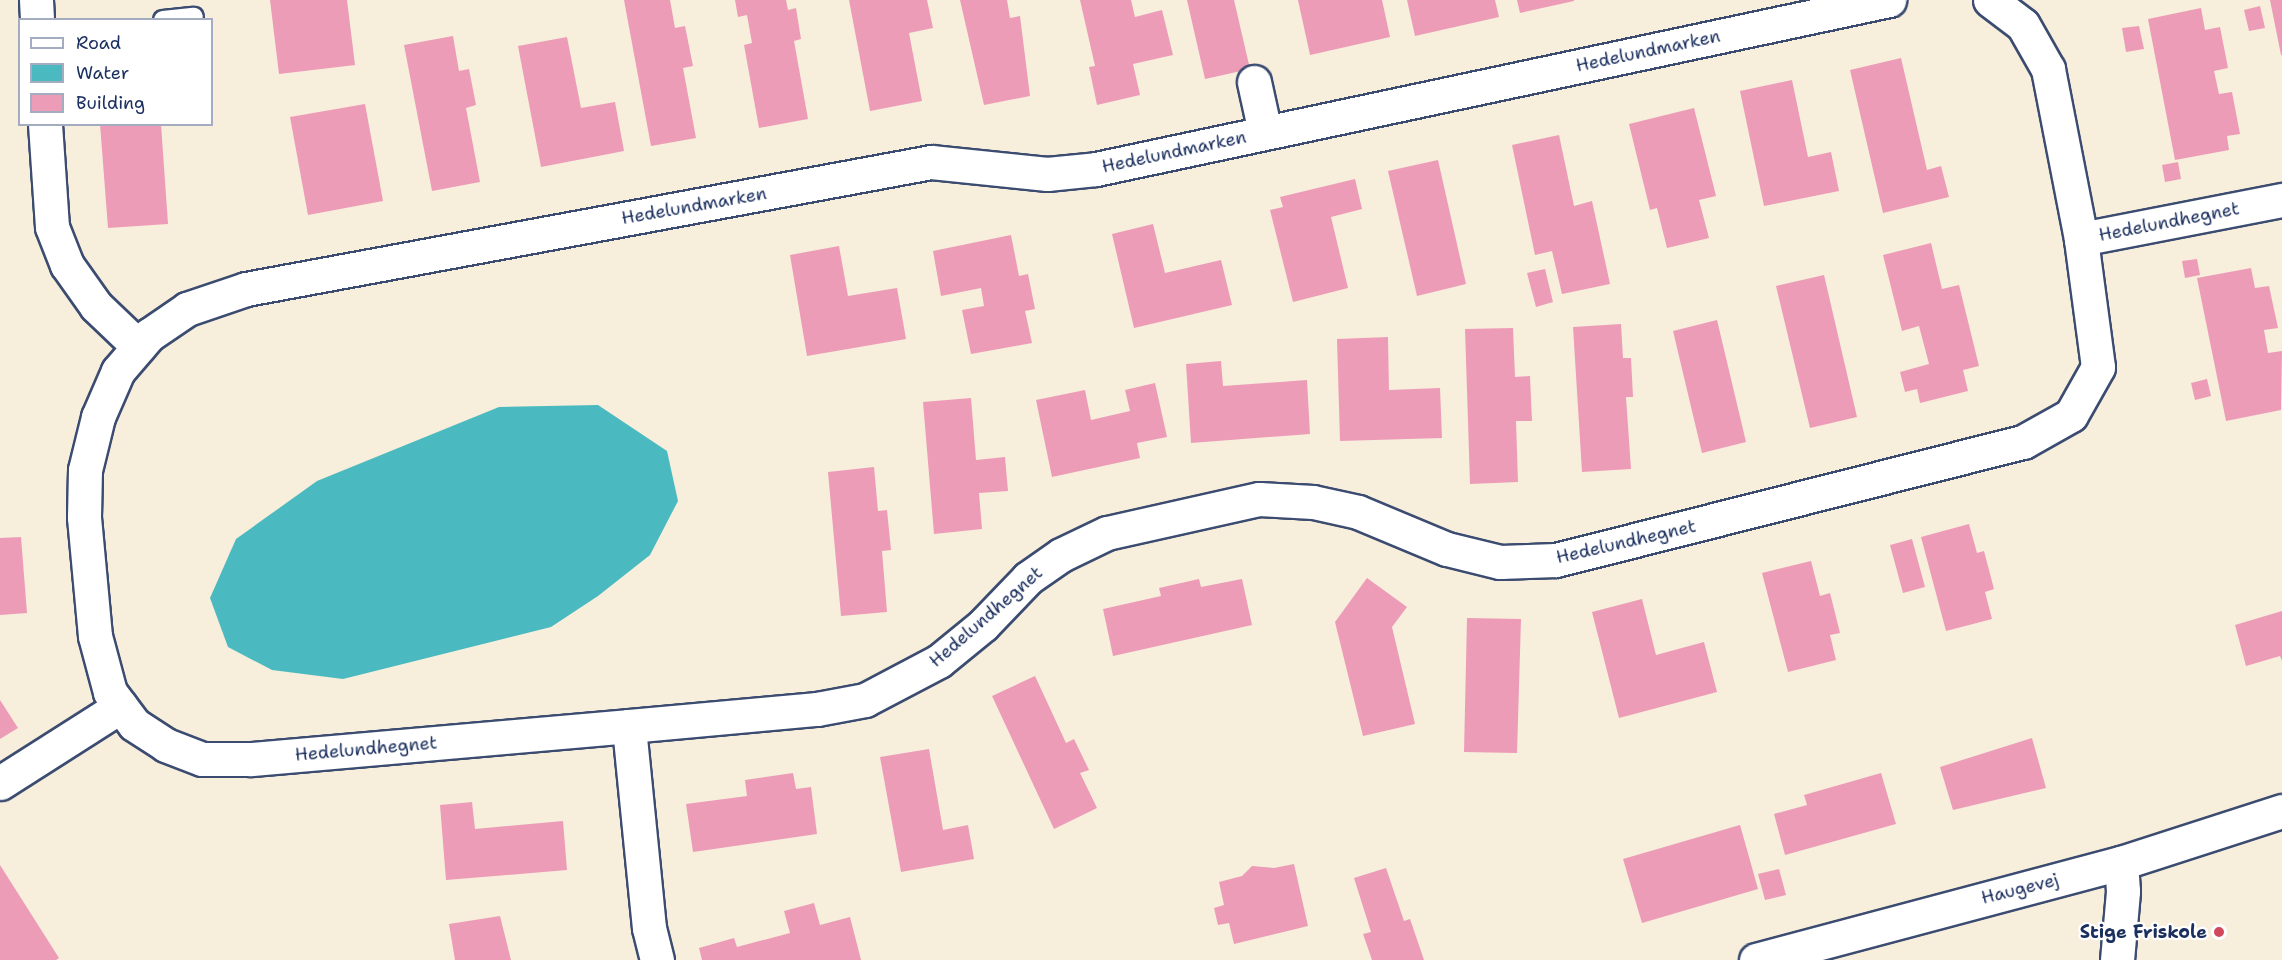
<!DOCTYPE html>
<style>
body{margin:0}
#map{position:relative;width:2282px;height:960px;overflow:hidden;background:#f7eedc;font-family:"Shantell Sans",sans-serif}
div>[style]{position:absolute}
.water>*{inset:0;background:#4bbac0}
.building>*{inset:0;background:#ed9cb8}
.roads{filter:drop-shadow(2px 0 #3c4c71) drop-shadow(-2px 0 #3c4c71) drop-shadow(0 2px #3c4c71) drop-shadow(0 -2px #3c4c71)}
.service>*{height:18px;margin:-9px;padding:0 9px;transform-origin:9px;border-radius:9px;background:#fff}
.minor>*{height:33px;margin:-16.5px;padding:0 16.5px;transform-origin:16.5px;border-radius:16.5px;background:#fff}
.tertiary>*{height:33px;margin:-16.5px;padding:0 16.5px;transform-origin:16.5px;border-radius:16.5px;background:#fff}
.dots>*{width:16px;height:16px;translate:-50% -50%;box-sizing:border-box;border:3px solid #fff;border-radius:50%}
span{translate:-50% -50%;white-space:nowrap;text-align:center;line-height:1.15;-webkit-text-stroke:4.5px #fff;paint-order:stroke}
.street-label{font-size:18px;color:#1b2f5e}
.poi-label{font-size:18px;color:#1b2f5e;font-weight:700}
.right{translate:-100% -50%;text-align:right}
.legend{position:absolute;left:18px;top:18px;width:195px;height:108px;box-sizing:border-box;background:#fff;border:2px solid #a4acbf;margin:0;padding:8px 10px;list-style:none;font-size:18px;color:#1b2f5e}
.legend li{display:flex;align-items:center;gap:12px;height:30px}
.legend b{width:30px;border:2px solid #a4acbf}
</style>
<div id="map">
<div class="water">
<div style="clip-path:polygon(598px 405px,667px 451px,678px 501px,650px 555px,598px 596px,551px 627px,343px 679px,272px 670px,228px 647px,210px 598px,236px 539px,317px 481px,499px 407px)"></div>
</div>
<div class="building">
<div style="clip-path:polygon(270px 0,347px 0,355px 65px,279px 74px)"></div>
<div style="clip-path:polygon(624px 0,670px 0,675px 28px,685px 26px,693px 66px,683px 68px,696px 138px,651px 146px)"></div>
<div style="clip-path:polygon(735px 0,786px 0,788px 10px,796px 8px,801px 39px,794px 41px,808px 119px,759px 128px,744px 45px,752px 43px,747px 15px,738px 17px)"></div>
<div style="clip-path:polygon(849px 0,927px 0,933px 28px,909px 33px,922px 101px,870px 111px)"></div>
<div style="clip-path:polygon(960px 0,1007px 0,1010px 18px,1020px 16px,1030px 96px,984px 105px)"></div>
<div style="clip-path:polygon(1080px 0,1131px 0,1135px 17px,1162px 10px,1173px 55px,1133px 64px,1140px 95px,1097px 105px,1089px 67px,1095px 66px)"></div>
<div style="clip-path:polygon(1187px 0,1234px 0,1250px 69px,1205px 79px)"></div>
<div style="clip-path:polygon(1298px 0,1382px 0,1390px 37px,1310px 55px)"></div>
<div style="clip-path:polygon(1407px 0,1495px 0,1499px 17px,1415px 36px)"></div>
<div style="clip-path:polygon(1517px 0,1574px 0,1574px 1px,1520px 13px)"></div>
<div style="clip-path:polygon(2270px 0,2282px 0,2282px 55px,2281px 55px)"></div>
<div style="clip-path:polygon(2260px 6px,2265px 28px,2249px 31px,2244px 10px)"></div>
<div style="clip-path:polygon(2201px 8px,2205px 30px,2220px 27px,2228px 68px,2214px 71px,2219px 94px,2232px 92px,2240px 134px,2227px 136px,2229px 150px,2175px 160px,2148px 19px)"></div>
<div style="clip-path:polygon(2139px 26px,2144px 49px,2126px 52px,2122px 28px)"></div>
<div style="clip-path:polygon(453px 36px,459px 71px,469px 69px,476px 105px,466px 108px,480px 182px,432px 191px,404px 45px)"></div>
<div style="clip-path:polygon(567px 37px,581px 108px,615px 102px,624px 151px,541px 167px,518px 46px)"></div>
<div style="clip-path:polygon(1901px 58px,1927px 170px,1941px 166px,1949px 197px,1883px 213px,1850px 70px)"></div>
<div style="clip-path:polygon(1792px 80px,1808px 157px,1831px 152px,1839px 191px,1764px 206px,1740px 91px)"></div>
<div style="clip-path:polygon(365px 104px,383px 201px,308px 215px,290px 117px)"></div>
<div style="clip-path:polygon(1694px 108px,1716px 196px,1699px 200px,1709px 238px,1667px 248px,1657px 208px,1650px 210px,1629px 124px)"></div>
<div style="clip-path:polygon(100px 124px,161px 124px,168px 224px,108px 228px)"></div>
<div style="clip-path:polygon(1559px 135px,1574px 206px,1592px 201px,1610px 284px,1562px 294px,1552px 251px,1535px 255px,1512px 145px)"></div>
<div style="clip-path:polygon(1438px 160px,1466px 284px,1417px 296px,1388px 171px)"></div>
<div style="clip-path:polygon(2178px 162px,2181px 179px,2165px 182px,2162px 165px)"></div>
<div style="clip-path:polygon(1355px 179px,1362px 209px,1331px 217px,1348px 288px,1293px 302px,1270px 210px,1283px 207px,1280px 197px)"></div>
<div style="clip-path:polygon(1153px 224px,1165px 273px,1221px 260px,1232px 305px,1134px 328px,1112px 234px)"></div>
<div style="clip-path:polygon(1011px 235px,1019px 276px,1028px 274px,1035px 309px,1025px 311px,1032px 343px,971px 354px,962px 310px,984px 306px,981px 288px,941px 296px,933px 251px)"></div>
<div style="clip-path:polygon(1931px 243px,1942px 289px,1959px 285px,1979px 366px,1963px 370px,1968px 391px,1920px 403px,1917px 389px,1905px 392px,1900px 372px,1929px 364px,1919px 326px,1902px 331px,1883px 255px)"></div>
<div style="clip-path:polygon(839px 246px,848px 296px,897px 288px,906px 339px,807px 356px,790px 255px)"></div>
<div style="clip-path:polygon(2197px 259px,2200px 275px,2185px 278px,2182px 261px)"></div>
<div style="clip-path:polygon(2251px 268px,2255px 288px,2269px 286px,2278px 328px,2264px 330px,2268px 353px,2282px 351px,2281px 410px,2226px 421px,2197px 278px)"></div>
<div style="clip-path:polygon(1545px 269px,1553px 302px,1536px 307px,1527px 273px)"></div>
<div style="clip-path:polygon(1824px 275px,1857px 417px,1810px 428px,1776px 286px)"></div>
<div style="clip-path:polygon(1717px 320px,1746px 442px,1702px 453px,1673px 331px)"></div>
<div style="clip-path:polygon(1621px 324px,1623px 358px,1631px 358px,1633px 397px,1626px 397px,1631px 469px,1582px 472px,1573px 327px)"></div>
<div style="clip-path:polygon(1513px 328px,1515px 377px,1530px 376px,1532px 421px,1516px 421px,1518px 482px,1470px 484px,1465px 329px)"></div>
<div style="clip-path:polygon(1388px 337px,1389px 390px,1440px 388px,1442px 438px,1340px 441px,1337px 339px)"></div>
<div style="clip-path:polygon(1221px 361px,1223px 386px,1307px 380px,1310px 434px,1191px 443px,1186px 364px)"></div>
<div style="clip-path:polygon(2207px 379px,2211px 396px,2195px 400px,2191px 383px)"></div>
<div style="clip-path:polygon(1155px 383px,1167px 437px,1137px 443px,1140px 458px,1052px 477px,1036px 400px,1085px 390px,1091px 420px,1130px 411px,1125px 390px)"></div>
<div style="clip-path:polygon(971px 398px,976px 460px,1005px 457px,1008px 491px,979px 493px,982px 529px,934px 534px,923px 402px)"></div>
<div style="clip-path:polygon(874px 467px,878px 511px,887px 510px,891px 550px,882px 551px,887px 612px,841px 616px,828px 472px)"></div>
<div style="clip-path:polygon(1969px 524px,1977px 553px,1984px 551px,1994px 589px,1985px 592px,1992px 619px,1946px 631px,1921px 537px)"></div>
<div style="clip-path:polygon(21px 537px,27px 613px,0 615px,0 538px)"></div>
<div style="clip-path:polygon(1912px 539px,1925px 587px,1903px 593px,1890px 545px)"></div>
<div style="clip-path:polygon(1811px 561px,1820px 596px,1830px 593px,1840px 633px,1830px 635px,1836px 660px,1788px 672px,1762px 573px)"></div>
<div style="clip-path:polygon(1367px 578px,1407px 607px,1392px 627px,1415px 724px,1363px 736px,1335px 622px)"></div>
<div style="clip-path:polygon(1199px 579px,1201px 587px,1242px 579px,1252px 625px,1113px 656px,1103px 609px,1161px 596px,1159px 588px)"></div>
<div style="clip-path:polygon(1642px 599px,1656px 655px,1704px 642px,1717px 692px,1619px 718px,1592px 612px)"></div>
<div style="clip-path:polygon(2282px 611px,2282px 661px,2280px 656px,2246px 666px,2235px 625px)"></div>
<div style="clip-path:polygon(1467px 618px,1521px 619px,1517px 753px,1464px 752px)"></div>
<div style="clip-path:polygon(1035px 676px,1066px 743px,1074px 739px,1089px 770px,1080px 773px,1097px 808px,1054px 829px,992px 696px)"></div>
<div style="clip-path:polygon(0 700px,18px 728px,0 739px)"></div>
<div style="clip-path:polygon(2032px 738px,2046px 788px,1953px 810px,1940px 767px)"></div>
<div style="clip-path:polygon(929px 749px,943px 830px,968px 825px,974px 859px,901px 872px,880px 757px)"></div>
<div style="clip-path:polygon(793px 773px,796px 789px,811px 787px,817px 834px,693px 852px,686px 804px,747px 796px,745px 780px)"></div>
<div style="clip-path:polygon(1881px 773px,1896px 824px,1785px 855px,1774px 814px,1807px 805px,1804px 795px)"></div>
<div style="clip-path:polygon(472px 802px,475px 829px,563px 821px,567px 870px,446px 880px,440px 805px)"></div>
<div style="clip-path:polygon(1740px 825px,1758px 889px,1642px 923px,1623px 859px)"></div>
<div style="clip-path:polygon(1294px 864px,1308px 926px,1234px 944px,1229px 923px,1218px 925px,1214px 908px,1224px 905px,1219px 882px,1242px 876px,1252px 866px,1274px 868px)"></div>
<div style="clip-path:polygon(0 865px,59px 958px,56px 960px,0 960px)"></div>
<div style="clip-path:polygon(1386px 868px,1404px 921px,1410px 919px,1424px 960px,1372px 960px,1363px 934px,1371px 932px,1354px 878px)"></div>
<div style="clip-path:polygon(1779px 869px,1786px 895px,1765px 900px,1758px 874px)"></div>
<div style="clip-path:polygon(814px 903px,820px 925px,850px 917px,861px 960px,702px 960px,699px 948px,734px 938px,737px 947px,790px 933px,784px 911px)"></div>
<div style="clip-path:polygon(500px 916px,511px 960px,455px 960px,449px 924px)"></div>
</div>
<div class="roads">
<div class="service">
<div style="left:163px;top:20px;width:31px;rotate:-6deg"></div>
</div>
<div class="minor">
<div style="left:36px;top:0;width:20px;rotate:87deg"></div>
<div style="left:1990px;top:0;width:41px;rotate:37.1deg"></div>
<div style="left:2023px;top:25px;width:51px;rotate:60.4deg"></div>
<div style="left:2048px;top:69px;width:173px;rotate:79deg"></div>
<div style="left:1254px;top:82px;width:51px;rotate:77.6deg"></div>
<div style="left:45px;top:124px;width:103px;rotate:86.1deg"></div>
<div style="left:52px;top:227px;width:41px;rotate:68.5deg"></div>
<div style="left:67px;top:265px;width:50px;rotate:54.7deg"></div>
<div style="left:96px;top:306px;width:59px;rotate:43.6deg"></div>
<div style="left:629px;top:726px;width:381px;rotate:175deg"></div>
<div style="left:249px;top:759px;width:47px;rotate:180deg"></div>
<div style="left:202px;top:759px;width:39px;rotate:-159deg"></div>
<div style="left:166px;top:745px;width:38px;rotate:-147deg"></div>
<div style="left:134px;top:724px;width:40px;rotate:-127deg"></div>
<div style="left:110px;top:692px;width:58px;rotate:-105deg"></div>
<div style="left:95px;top:636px;width:120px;rotate:-95.3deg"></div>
<div style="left:84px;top:517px;width:47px;rotate:-88.8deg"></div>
<div style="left:85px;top:470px;width:55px;rotate:-76.2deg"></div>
<div style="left:98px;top:417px;width:50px;rotate:-66.5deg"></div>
<div style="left:118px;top:371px;width:48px;rotate:-49.3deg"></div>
<div style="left:149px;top:335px;width:46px;rotate:-34.4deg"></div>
<div style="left:187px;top:309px;width:62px;rotate:-18.7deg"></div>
<div style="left:246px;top:289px;width:697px;rotate:-10.5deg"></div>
<div style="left:931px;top:162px;width:117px;rotate:5.9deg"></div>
<div style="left:1047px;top:174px;width:49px;rotate:-5.8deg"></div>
<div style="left:1096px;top:169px;width:811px;rotate:-12.03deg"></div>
<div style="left:0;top:783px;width:143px;rotate:-32.5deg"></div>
<div style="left:657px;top:960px;width:33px;rotate:-104deg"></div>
<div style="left:649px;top:928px;width:203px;rotate:-95.7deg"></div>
<div style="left:629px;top:726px;width:189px;rotate:-5.2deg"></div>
<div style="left:817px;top:709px;width:49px;rotate:-10.6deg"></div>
<div style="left:865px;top:700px;width:84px;rotate:-27.8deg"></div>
<div style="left:939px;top:661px;width:57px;rotate:-39.3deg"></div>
<div style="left:983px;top:625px;width:65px;rotate:-46.2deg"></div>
<div style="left:1028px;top:578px;width:40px;rotate:-34.9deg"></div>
<div style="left:1061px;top:555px;width:51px;rotate:-25.6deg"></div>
<div style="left:1107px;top:533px;width:156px;rotate:-12.6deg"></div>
<div style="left:1259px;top:499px;width:54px;rotate:3.2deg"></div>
<div style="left:1313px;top:502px;width:46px;rotate:12.5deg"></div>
<div style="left:1358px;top:512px;width:96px;rotate:22.6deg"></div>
<div style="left:1447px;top:549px;width:55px;rotate:13.8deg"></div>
<div style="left:1500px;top:562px;width:56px;rotate:-2deg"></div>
<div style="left:1556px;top:560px;width:482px;rotate:-14.2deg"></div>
<div style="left:2023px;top:442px;width:55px;rotate:-29.4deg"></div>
<div style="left:2071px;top:415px;width:55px;rotate:-60.6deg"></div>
<div style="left:2098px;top:367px;width:129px;rotate:-97.6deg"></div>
<div style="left:2081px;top:239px;width:205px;rotate:-11deg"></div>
</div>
<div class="tertiary">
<div style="left:1756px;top:960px;width:378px;rotate:-14.9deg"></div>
<div style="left:2121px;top:863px;width:169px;rotate:-17.9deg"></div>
<div style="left:2117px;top:960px;width:69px;rotate:-85deg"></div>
<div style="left:2123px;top:891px;width:28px;rotate:-94deg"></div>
</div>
</div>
<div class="dots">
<div style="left:2219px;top:932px;background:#d1495b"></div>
</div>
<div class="street-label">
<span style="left:1648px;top:51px;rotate:-12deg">Hedelundmarken</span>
<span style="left:1174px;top:152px;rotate:-12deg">Hedelundmarken</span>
<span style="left:694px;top:206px;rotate:-10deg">Hedelundmarken</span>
<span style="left:2169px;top:222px;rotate:-11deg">Hedelundhegnet</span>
<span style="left:1626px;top:542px;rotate:-13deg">Hedelundhegnet</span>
<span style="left:986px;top:617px;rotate:-41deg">Hedelundhegnet</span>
<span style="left:366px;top:749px;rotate:-5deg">Hedelundhegnet</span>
<span style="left:2020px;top:889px;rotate:-14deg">Haugevej</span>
</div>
<div class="poi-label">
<span class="right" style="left:2207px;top:932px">Stige Friskole</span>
</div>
<ul class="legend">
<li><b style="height:8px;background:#fff"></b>Road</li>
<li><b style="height:16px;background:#4bbac0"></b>Water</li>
<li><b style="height:16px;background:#ed9cb8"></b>Building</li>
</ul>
</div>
